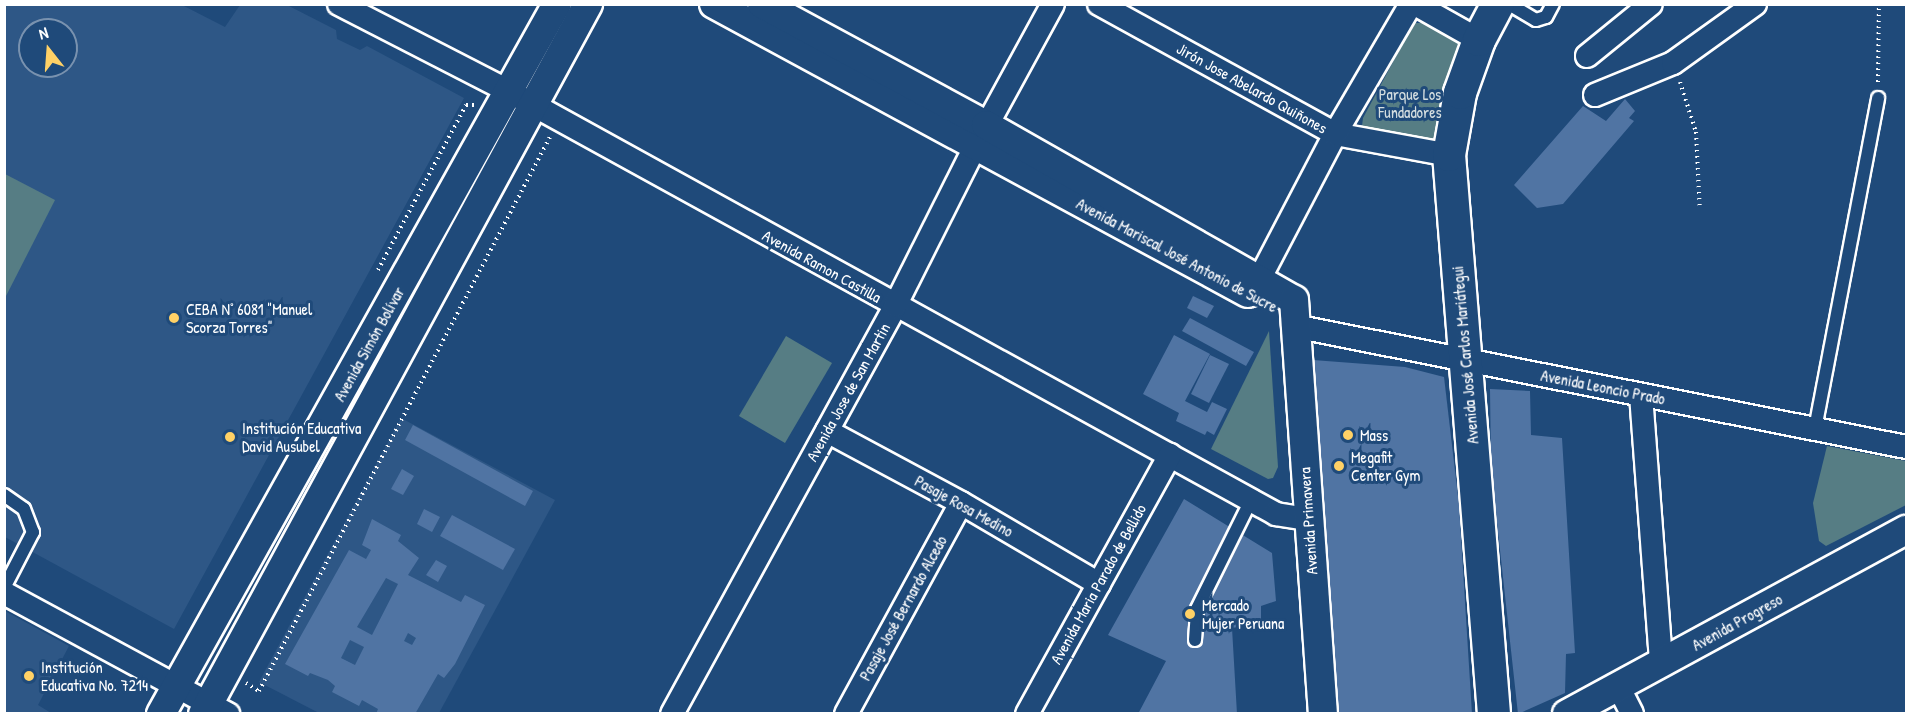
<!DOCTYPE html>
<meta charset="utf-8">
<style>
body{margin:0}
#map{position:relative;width:1911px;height:718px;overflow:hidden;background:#1f4a7a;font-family:"Patrick Hand",sans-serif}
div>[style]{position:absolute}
.built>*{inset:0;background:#2e5786}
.green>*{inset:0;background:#567d84}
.building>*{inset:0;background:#5074a3}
.path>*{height:4px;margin-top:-2px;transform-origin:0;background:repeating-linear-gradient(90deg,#fff 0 1.5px,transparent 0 6px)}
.roads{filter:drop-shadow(2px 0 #fff) drop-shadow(-2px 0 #fff) drop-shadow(0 2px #fff) drop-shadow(0 -2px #fff)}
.service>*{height:12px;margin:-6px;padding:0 6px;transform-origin:6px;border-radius:6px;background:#1f4a7a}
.minor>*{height:22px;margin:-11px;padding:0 11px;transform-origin:11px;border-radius:11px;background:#1f4a7a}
.tertiary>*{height:28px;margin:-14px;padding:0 14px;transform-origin:14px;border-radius:14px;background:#1f4a7a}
.secondary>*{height:32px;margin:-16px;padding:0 16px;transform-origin:16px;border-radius:16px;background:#1f4a7a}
.dots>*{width:16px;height:16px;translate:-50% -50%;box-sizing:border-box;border:3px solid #1f4a7a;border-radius:50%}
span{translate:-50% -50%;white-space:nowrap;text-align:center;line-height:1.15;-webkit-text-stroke:6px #1f4a7a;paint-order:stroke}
.street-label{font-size:16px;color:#fff}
.park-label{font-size:16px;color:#d5dee0}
.poi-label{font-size:16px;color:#fff}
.left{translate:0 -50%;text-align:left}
.frame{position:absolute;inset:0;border:6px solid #fff;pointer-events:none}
.north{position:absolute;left:18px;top:18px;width:60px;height:60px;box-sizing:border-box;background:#1f4a7a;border:2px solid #7992af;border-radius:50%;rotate:343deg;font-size:16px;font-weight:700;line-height:24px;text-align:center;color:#fff}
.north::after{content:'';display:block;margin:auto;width:21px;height:27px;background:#ffd166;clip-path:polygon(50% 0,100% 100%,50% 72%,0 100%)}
</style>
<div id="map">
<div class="built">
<div style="clip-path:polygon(evenodd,4px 5px,182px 5px,225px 27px,240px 5px,287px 5px,336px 30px,337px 39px,360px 50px,367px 46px,464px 98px,174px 629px,5px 537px,4px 5px,30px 30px,66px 30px,66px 66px,30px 66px,30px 30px)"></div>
<div style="clip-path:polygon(401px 418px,555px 500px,439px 713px,319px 713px,259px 682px)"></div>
<div style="clip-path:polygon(5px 611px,69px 646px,38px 705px,51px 713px,5px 713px)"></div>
</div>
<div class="green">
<div style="clip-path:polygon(1414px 23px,1428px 23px,1459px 39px,1438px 143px,1369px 133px,1362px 126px,1363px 118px)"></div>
<div style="clip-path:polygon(5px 174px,55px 200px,5px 298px)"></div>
<div style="clip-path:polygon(1269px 331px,1278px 467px,1273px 478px,1268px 479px,1211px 449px)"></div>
<div style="clip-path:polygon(786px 336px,832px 363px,785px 443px,739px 416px)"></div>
<div style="clip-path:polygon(1827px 446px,1906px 461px,1906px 505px,1826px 546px,1819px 541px,1813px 503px)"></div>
</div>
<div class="building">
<div style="clip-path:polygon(1625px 99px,1635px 111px,1629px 118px,1634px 121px,1563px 204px,1537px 208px,1514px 185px,1583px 106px,1606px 121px)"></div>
<div style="clip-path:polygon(1193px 296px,1214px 306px,1207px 318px,1187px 308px)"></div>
<div style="clip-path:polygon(1190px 318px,1254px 352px,1246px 366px,1182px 331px)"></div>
<div style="clip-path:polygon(1174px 335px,1210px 354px,1185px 401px,1207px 412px,1212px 402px,1227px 409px,1214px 435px,1207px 431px,1205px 435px,1176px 421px,1179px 413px,1143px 394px)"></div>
<div style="clip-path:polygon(1210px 355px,1229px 364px,1209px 403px,1191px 394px)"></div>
<div style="clip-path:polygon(1313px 360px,1405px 367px,1444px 377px,1459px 505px,1472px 714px,1338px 714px,1313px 423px)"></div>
<div style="clip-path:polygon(1490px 389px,1530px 391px,1531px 435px,1562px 438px,1575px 653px,1566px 654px,1565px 693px,1518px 714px,1491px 468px)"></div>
<div style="clip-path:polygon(413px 425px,533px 491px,525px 506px,405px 440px)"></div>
<div style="clip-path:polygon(402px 469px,414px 476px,403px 495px,391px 489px)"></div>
<div style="clip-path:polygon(1184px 499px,1272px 553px,1276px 601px,1261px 606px,1261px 623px,1232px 628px,1237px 714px,1138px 714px,1166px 661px,1108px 635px)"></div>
<div style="clip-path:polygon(424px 509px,440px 517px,432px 532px,417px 524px)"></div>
<div style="clip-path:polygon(452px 515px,515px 549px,503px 570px,440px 536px)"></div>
<div style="clip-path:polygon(evenodd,372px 519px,401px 535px,398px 541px,419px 558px,408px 575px,461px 602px,465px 595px,485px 605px,455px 664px,444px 678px,438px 674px,415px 714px,376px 714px,378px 709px,362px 700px,359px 706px,332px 692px,335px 686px,328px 680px,310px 673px,308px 676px,285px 664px,349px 550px,366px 559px,371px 550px,362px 545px,372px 519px,386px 578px,398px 584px,372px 635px,357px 627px,386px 578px,372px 519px,408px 633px,416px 638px,412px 645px,404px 641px,408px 633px,372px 519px,350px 640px,364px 647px,355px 665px,341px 658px,350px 640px)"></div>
<div style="clip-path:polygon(436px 560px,447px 566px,438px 582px,426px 575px)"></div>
</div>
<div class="path">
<div style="left:1680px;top:82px;width:52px;rotate:72.3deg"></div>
<div style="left:1696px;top:132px;width:78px;rotate:87.1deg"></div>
<div style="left:1878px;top:82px;width:78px;rotate:-89.3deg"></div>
<div style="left:378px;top:270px;width:187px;rotate:-61.9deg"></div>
<div style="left:466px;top:105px;width:9px"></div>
<div style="left:246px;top:683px;width:15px;rotate:32deg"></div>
<div style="left:259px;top:691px;width:626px;rotate:-62.29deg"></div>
</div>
<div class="roads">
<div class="service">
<div style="left:1509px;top:4px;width:31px;rotate:31deg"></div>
<div style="left:1536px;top:20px;width:10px;rotate:-17deg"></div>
<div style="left:1546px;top:17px;width:15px;rotate:-62deg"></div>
<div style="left:1815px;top:429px;width:337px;rotate:-79.2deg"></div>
<div style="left:4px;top:495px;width:24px;rotate:35deg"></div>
<div style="left:24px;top:509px;width:25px;rotate:69deg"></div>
<div style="left:33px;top:532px;width:63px;rotate:117.4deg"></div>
<div style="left:1195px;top:640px;width:31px;rotate:-86deg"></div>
<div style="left:1197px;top:609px;width:122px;rotate:-63.6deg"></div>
</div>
<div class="minor">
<div style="left:339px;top:4px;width:192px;rotate:27.2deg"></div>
<div style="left:510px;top:92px;width:875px;rotate:28.85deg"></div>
<div style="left:1276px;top:514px;width:31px;rotate:9deg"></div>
<div style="left:1099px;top:4px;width:269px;rotate:28.8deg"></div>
<div style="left:1335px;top:134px;width:116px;rotate:10.4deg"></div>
<div style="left:1415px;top:4px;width:73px;rotate:29.4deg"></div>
<div style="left:1587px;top:56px;width:82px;rotate:-39.1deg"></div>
<div style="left:1595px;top:95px;width:84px;rotate:-22.3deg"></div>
<div style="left:1673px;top:63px;width:101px;rotate:-35.7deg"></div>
<div style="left:1251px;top:295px;width:182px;rotate:-62.4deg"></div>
<div style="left:1335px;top:134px;width:151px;rotate:-59.7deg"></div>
<div style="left:1299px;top:327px;width:619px;rotate:11.18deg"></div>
<div style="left:1641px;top:395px;width:270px;rotate:85.7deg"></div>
<div style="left:827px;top:431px;width:152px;rotate:28.2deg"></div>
<div style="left:961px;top:503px;width:160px;rotate:30.4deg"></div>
<div style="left:4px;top:593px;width:255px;rotate:28.4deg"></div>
<div style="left:1618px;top:686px;width:31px;rotate:63deg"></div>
<div style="left:672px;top:714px;width:465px;rotate:-61.3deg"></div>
<div style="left:895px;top:306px;width:178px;rotate:-63.3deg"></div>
<div style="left:975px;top:147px;width:163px;rotate:-61.4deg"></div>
<div style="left:846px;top:714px;width:240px;rotate:-61.4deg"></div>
<div style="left:1027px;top:714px;width:296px;rotate:-61.1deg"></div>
</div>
<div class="tertiary">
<div style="left:714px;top:4px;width:607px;rotate:28.42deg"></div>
<div style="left:762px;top:4px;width:255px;rotate:28.4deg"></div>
<div style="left:986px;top:125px;width:354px;rotate:29.6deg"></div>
<div style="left:1294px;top:300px;width:415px;rotate:86deg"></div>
<div style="left:161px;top:714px;width:813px;rotate:-60.85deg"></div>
<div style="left:203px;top:714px;width:808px;rotate:-61.53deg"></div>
<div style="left:1567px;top:714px;width:386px;rotate:-28.5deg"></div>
</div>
<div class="secondary">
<div style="left:1494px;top:714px;width:561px;rotate:-94.6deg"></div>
<div style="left:1449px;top:155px;width:63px;rotate:-79.9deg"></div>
<div style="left:1460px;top:93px;width:56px;rotate:-70.3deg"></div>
<div style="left:1479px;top:40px;width:41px;rotate:-62.2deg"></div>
</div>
</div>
<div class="dots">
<div style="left:174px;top:318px;background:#ffd166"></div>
<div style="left:1348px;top:435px;background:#ffd166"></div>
<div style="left:230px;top:437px;background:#ffd166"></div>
<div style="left:1339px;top:466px;background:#ffd166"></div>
<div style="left:1190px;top:614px;background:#ffd166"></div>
<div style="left:29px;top:676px;background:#ffd166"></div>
</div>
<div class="street-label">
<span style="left:1252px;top:88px;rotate:29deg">Jirón Jose Abelardo Quiñones</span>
<span style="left:1177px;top:255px;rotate:28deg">Avenida Mariscal José Antonio de Sucre</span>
<span style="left:822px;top:266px;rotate:29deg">Avenida Ramon Castilla</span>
<span style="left:369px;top:344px;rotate:-61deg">Avenida Simón Bolívar</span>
<span style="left:1465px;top:355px;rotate:-95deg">Avenida José Carlos Mariátegui</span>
<span style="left:1603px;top:387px;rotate:11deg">Avenida Leoncio Prado</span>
<span style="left:848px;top:392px;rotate:-61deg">Avenida Jose de San Martin</span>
<span style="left:964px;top:506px;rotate:29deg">Pasaje Rosa Medino</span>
<span style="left:1308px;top:521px;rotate:-94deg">Avenida Primavera</span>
<span style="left:1098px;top:584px;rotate:-61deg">Avenida Maria Parado de Bellido</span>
<span style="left:903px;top:608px;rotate:-61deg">Pasaje José Bernardo Alcedo</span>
<span style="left:1737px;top:622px;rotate:-29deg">Avenida Progreso</span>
</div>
<div class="park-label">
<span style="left:1410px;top:103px">Parque Los<br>Fundadores</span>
</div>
<div class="poi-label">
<span class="left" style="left:186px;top:318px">CEBA N° 6081 "Manuel<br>Scorza Torres"</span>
<span class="left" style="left:242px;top:437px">Institución Educativa<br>David Ausubel</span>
<span class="left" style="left:1360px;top:435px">Mass</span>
<span class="left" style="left:1351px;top:466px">Megafit<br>Center Gym</span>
<span class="left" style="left:1202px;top:614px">Mercado<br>Mujer Peruana</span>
<span class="left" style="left:41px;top:676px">Institución<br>Educativa No. 7214</span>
</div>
<div class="frame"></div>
<div class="north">N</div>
</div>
